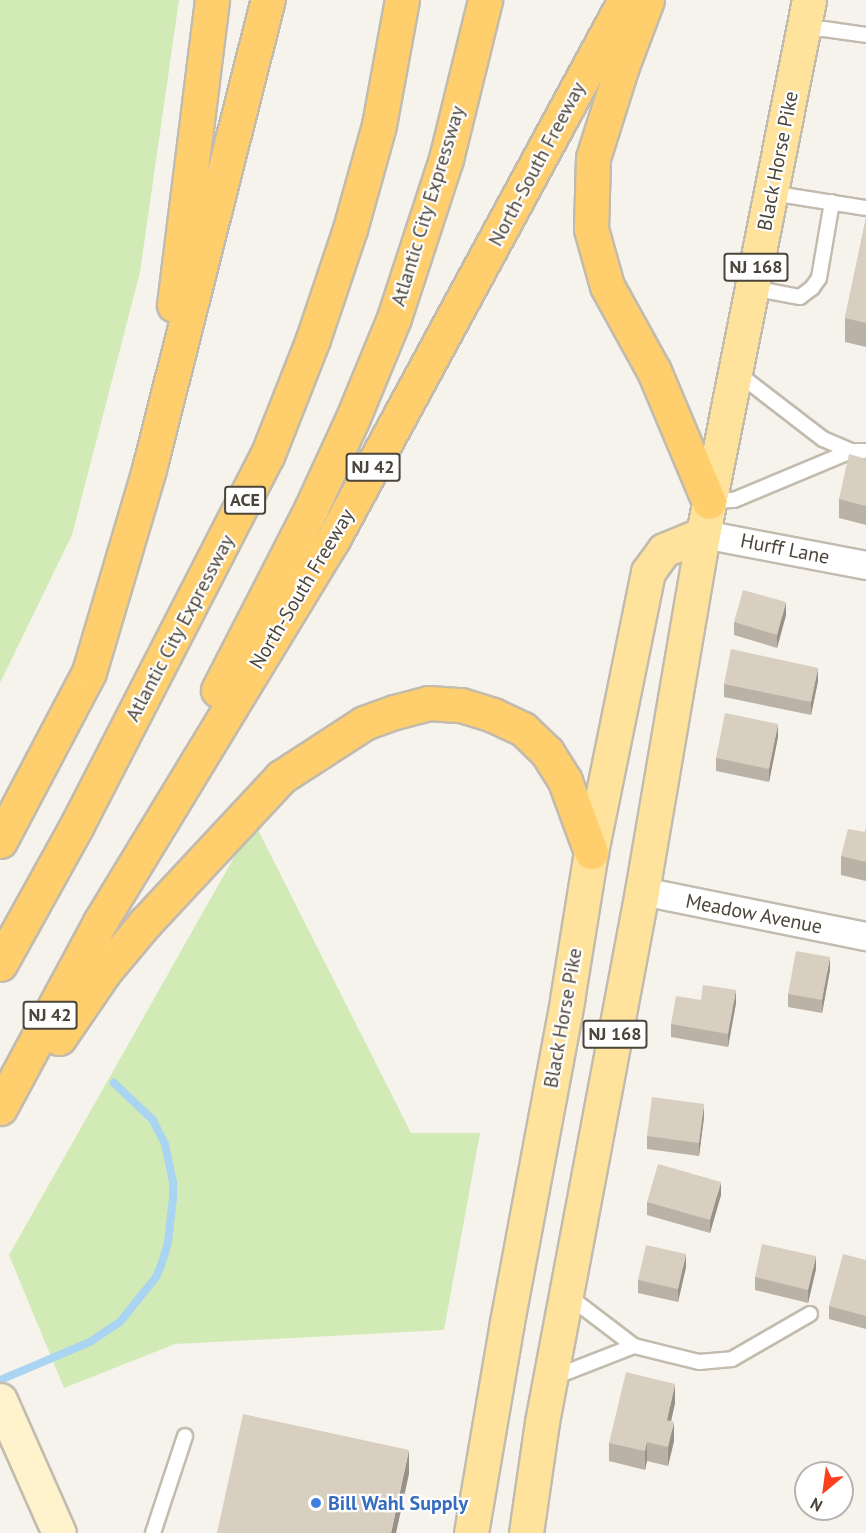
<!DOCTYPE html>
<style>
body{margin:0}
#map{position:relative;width:866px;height:1533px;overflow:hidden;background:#f6f3ec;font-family:"PT Sans",sans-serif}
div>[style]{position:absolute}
.green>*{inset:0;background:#d2eab5}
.stream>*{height:8px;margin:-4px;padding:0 4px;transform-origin:4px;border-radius:4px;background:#a9d4f2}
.roads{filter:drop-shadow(2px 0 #c2bbae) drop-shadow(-2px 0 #c2bbae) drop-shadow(0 2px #c2bbae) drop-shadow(0 -2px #c2bbae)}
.lane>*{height:14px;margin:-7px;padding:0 7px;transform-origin:7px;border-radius:7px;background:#fff}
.street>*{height:27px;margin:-13.5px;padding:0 13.5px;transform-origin:13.5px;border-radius:13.5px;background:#fff}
.secondary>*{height:33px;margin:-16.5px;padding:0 16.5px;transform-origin:16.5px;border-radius:16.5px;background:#fff3cd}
.primary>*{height:33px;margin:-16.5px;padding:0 16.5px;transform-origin:16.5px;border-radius:16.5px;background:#ffe39c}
.highway>*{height:33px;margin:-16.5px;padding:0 16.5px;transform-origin:16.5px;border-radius:16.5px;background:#ffcf6e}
.wall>*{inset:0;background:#bab2a6}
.shaded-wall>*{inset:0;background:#979187}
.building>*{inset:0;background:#d8cfc1}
.dots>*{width:16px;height:16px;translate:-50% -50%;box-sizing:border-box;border:3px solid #fff;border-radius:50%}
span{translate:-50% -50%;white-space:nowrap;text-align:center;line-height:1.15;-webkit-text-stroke:4.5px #fff;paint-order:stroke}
.shield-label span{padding:2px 4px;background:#fff;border:2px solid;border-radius:4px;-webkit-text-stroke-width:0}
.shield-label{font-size:18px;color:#4b4439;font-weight:700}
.street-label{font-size:20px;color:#4b4439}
.shop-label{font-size:20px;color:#366cbe;font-weight:700}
.left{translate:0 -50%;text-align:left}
.north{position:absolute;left:794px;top:1461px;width:60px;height:60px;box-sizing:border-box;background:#fff;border:2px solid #b7b4b0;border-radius:50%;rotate:209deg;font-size:16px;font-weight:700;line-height:24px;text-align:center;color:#4b4439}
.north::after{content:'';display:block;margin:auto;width:21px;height:27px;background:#fc3f1d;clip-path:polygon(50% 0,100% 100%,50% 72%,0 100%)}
</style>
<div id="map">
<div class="green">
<div style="clip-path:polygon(0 0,179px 0,140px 272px,72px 535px,0 683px)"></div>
<div style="clip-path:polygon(254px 822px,411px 1133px,480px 1133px,444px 1330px,175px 1344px,64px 1388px,9px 1255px)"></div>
</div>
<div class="stream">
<div style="left:0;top:1380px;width:98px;rotate:-22.9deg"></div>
<div style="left:90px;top:1342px;width:36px;rotate:-34deg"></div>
<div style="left:120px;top:1322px;width:58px;rotate:-51.3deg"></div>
<div style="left:156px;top:1277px;width:15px;rotate:-67deg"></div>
<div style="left:162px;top:1263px;width:22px;rotate:-74deg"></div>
<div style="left:168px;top:1242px;width:44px;rotate:-83.5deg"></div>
<div style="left:173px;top:1198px;width:16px;rotate:-90deg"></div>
<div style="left:173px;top:1182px;width:39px;rotate:-102deg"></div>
<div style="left:165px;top:1144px;width:27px;rotate:-117deg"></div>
<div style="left:153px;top:1120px;width:54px;rotate:-136.5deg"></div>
</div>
<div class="roads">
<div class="lane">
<div style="left:804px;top:30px;width:20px;rotate:-3deg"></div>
<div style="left:824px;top:29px;width:42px;rotate:8.1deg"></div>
<div style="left:771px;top:193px;width:96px;rotate:9deg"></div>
<div style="left:752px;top:288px;width:49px;rotate:10.6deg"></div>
<div style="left:800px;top:297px;width:15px;rotate:-37deg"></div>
<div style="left:812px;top:288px;width:12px;rotate:-55deg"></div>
<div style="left:819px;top:278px;width:77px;rotate:-80.3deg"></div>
<div style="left:736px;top:372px;width:110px;rotate:37.6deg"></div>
<div style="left:823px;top:439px;width:30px;rotate:23deg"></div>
<div style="left:709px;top:502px;width:25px;rotate:-5deg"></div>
<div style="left:734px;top:500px;width:127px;rotate:-22.7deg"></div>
<div style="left:851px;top:451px;width:15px"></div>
<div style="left:634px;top:1346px;width:67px;rotate:13.8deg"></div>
<div style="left:699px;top:1362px;width:33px;rotate:-5deg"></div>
<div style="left:732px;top:1359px;width:90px;rotate:-30deg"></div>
<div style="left:552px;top:1378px;width:88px;rotate:-21.3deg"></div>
<div style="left:634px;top:1346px;width:84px;rotate:-142.7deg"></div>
<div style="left:153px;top:1533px;width:102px;rotate:-71.7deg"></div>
</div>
<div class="street">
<div style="left:703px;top:534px;width:166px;rotate:10.8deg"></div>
<div style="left:642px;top:891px;width:228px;rotate:11.4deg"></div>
</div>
<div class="secondary">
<div style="left:0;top:1400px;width:145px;rotate:66.1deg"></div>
</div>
<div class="primary">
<div style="left:471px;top:1533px;width:214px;rotate:-80.3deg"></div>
<div style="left:507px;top:1322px;width:328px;rotate:-79.4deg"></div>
<div style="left:567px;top:1000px;width:150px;rotate:-80.8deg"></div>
<div style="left:591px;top:852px;width:286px;rotate:-78.5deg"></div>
<div style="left:648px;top:572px;width:27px;rotate:-54deg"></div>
<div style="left:664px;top:550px;width:42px;rotate:-22.3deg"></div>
<div style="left:526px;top:1533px;width:112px;rotate:-81.8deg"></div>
<div style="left:542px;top:1422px;width:540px;rotate:-79.33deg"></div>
<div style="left:642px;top:891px;width:362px;rotate:-80.3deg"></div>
<div style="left:703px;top:534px;width:544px;rotate:-78.77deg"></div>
</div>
<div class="highway">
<div style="left:647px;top:0;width:71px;rotate:110.7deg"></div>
<div style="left:622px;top:66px;width:96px;rotate:107.5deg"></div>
<div style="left:593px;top:158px;width:71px;rotate:91.6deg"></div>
<div style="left:591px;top:229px;width:59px;rotate:74.3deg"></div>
<div style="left:607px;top:286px;width:97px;rotate:61.1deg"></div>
<div style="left:654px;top:371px;width:142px;rotate:67.2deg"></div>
<div style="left:174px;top:305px;width:307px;rotate:-82.9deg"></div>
<div style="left:218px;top:690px;width:203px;rotate:-62.8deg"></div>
<div style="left:311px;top:509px;width:98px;rotate:-65.3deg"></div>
<div style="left:352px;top:420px;width:110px;rotate:-67.6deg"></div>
<div style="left:394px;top:318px;width:167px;rotate:-71.9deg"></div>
<div style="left:446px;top:159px;width:164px;rotate:-76.2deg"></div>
<div style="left:0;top:841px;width:191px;rotate:-62.2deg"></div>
<div style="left:89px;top:672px;width:212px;rotate:-73.5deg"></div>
<div style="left:149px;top:469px;width:484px;rotate:-75.8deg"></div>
<div style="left:0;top:964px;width:159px;rotate:-61deg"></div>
<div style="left:77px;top:825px;width:415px;rotate:-62.8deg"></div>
<div style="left:267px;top:456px;width:126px;rotate:-68.5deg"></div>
<div style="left:313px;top:339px;width:116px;rotate:-71.4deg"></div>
<div style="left:350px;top:229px;width:108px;rotate:-74.4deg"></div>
<div style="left:379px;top:125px;width:127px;rotate:-79.6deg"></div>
<div style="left:59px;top:1038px;width:80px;rotate:-55.7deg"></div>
<div style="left:104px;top:972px;width:64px;rotate:-50.1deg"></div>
<div style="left:145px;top:923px;width:200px;rotate:-47deg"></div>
<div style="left:281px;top:777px;width:99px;rotate:-33deg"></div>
<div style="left:364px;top:723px;width:33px;rotate:-20deg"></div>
<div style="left:395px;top:712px;width:35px;rotate:-15deg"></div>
<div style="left:429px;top:703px;width:32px;rotate:4deg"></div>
<div style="left:461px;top:705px;width:34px;rotate:17deg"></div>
<div style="left:493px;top:715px;width:33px;rotate:25deg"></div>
<div style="left:523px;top:729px;width:33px;rotate:44deg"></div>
<div style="left:547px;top:752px;width:34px;rotate:58deg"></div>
<div style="left:565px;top:781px;width:76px;rotate:69.9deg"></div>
<div style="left:0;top:1108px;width:211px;rotate:-61.7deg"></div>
<div style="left:100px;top:922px;width:446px;rotate:-58.7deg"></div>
<div style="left:332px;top:541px;width:615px;rotate:-61.56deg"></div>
</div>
</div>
<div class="wall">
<div style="clip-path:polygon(866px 218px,866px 347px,845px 342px,845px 318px)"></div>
<div style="clip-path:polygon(866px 459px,866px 525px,839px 518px,839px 499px)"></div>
<div style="clip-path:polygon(786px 615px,777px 648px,734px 635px,734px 622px)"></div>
<div style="clip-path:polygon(818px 681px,811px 715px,724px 697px,724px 684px)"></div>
<div style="clip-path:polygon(778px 737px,769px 782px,716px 771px,716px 758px)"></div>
<div style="clip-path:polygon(866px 829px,866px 881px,841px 875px,841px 856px,865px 832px)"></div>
<div style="clip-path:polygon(830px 970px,822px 1013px,788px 1007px,788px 994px)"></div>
<div style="clip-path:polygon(701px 1000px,736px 1003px,728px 1047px,671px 1037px,671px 1024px)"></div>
<div style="clip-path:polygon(704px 1117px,699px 1156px,647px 1149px,647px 1136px)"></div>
<div style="clip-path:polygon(721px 1195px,710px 1233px,647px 1215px,647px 1202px)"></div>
<div style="clip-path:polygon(866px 1260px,866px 1329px,829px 1319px,829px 1306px)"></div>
<div style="clip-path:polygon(686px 1267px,678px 1302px,638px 1293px,638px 1280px)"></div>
<div style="clip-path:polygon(816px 1269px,808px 1303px,755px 1290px,755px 1277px)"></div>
<div style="clip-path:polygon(675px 1403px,671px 1421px,674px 1441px,668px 1466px,647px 1461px,645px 1470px,609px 1461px,609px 1443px)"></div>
</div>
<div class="shaded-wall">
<div style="clip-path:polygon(786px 602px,786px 615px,777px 648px,777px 635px)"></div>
<div style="clip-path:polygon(818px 668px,818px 681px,811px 715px,811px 702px)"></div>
<div style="clip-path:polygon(778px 724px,778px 737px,769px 782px,769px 769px)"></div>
<div style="clip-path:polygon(830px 957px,830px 970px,822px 1013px,822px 1000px)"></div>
<div style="clip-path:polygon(736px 990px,736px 1003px,728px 1047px,728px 1034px)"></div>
<div style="clip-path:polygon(704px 1104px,704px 1117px,699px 1156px,699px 1143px)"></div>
<div style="clip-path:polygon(721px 1182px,721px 1195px,710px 1233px,710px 1220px)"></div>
<div style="clip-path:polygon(686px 1254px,686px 1267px,678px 1302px,678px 1289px)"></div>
<div style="clip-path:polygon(816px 1256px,816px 1269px,808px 1303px,808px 1290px)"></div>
<div style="clip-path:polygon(675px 1384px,675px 1403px,667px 1439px,667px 1420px)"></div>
<div style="clip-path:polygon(674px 1422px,674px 1441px,668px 1466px,668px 1447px)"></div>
<div style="clip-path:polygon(647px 1442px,647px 1461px,645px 1470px,645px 1451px)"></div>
<div style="clip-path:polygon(409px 1450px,409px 1474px,396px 1533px,391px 1533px)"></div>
</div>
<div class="building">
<div style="clip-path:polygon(866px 218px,866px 323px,845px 318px)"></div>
<div style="clip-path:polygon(849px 454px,866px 459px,866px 506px,839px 499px)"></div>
<div style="clip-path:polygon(743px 590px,786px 602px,777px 635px,734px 622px)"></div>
<div style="clip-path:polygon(731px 649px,818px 668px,811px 702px,724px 684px)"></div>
<div style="clip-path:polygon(725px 713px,778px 724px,769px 769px,716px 758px)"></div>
<div style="clip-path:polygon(848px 829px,865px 832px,866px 829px,866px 862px,841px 856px)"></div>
<div style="clip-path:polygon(796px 951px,830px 957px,822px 1000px,788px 994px)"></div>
<div style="clip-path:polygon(703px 985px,736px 990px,728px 1034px,671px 1024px,676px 996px,701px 1000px)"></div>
<div style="clip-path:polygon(652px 1097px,704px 1104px,699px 1143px,647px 1136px)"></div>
<div style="clip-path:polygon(658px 1164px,721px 1182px,710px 1220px,647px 1202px)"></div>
<div style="clip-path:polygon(762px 1244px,816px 1256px,808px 1290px,755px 1277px)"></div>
<div style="clip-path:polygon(646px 1245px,686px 1254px,678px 1289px,638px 1280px)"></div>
<div style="clip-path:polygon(843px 1254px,866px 1260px,866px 1316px,829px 1306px)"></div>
<div style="clip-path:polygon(626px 1372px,675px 1384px,667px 1420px,674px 1422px,668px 1447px,647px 1442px,645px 1451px,609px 1443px)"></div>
<div style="clip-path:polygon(243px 1414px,409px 1450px,391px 1533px,217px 1533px)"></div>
</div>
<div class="dots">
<div style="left:316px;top:1503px;background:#3f7fe0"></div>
</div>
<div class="shield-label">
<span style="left:756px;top:267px">NJ 168</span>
<span style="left:373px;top:467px">NJ 42</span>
<span style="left:245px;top:500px">ACE</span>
<span style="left:50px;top:1015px">NJ 42</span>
<span style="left:615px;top:1034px">NJ 168</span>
</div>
<div class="street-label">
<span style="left:778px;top:161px;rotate:-79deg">Black Horse Pike</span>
<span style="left:537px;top:164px;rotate:-62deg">North-South Freeway</span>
<span style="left:428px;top:206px;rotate:-73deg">Atlantic City Expressway</span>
<span style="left:785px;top:549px;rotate:11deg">Hurff Lane</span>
<span style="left:302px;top:589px;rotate:-59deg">North-South Freeway</span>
<span style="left:180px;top:628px;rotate:-62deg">Atlantic City Expressway</span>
<span style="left:754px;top:914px;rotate:11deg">Meadow Avenue</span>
<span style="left:563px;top:1018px;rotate:-80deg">Black Horse Pike</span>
</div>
<div class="shop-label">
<span class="left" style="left:328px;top:1503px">Bill Wahl Supply</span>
</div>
<div class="north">N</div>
</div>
